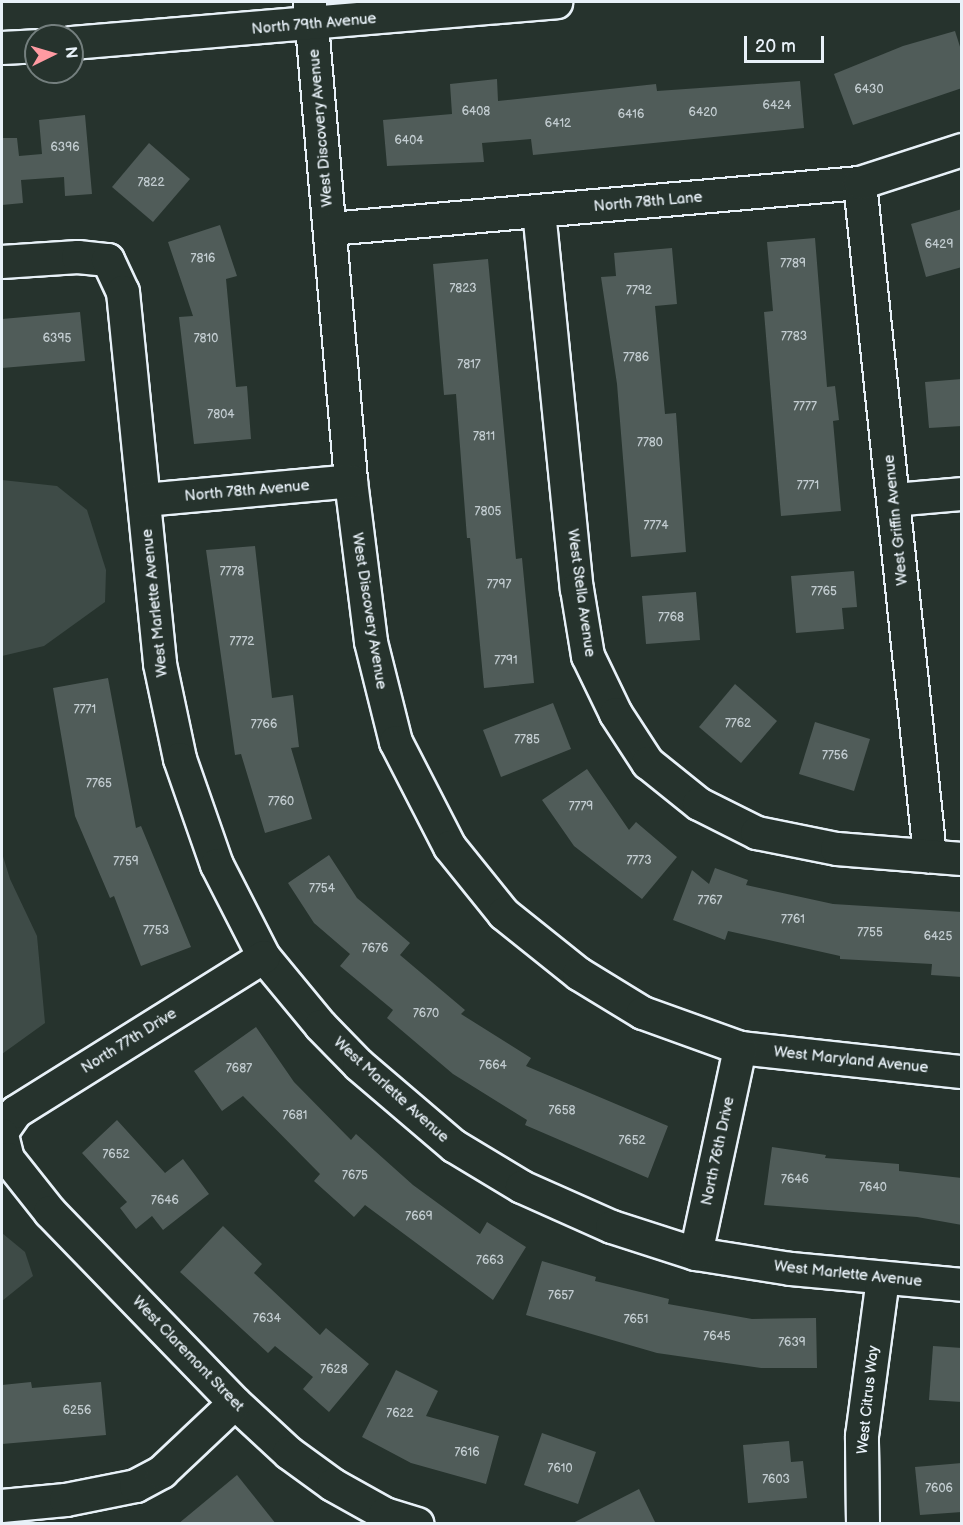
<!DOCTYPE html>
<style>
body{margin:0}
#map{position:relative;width:963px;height:1525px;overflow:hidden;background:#26332d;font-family:"Balsamiq Sans",sans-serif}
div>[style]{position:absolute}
.green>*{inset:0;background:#3e4b47}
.building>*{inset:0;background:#505c59}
.roads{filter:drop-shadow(2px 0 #e8f1f8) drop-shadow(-2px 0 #e8f1f8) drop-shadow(0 2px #e8f1f8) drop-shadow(0 -2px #e8f1f8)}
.minor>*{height:32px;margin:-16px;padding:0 16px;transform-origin:16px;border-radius:16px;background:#26332d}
span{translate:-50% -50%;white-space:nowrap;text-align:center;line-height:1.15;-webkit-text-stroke:4.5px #26332d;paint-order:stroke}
.number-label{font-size:12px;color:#c2ccd0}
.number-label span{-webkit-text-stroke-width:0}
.street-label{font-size:15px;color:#e8f1f8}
.frame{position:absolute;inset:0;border:3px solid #e8f1f8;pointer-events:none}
.north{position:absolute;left:24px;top:24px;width:60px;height:60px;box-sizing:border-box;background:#26332d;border:2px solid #747f7e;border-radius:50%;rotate:85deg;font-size:16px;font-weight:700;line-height:24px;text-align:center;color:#e8f1f8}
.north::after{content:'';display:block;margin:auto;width:21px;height:27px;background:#ff9aa2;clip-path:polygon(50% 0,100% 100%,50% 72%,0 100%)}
.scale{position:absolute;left:744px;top:36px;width:80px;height:27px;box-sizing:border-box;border:3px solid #e8f1f8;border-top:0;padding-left:8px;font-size:18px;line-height:21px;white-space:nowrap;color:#e8f1f8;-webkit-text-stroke:4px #26332d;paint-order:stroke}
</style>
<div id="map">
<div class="green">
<div style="clip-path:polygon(2px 480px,57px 486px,87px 510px,106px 570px,105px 602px,44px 646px,2px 656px)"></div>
<div style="clip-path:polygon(2px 853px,10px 879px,37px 936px,45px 1023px,2px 1054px)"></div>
<div style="clip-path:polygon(2px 1233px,25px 1252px,33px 1276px,2px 1301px)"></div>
</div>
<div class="building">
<div style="clip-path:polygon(955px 31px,962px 53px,962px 88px,853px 125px,834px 74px,903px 46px)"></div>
<div style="clip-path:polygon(497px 79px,498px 101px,656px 84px,657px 91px,800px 81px,804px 128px,533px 155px,531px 139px,482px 143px,484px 162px,387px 166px,383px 120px,452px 114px,450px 84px)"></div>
<div style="clip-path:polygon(85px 115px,92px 194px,65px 196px,64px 177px,21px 180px,23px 203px,2px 205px,2px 138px,17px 138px,19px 156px,42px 154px,39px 120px)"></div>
<div style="clip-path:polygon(149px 143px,190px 179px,153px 222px,112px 187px)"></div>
<div style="clip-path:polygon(962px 209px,962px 267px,926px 277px,911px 224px)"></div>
<div style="clip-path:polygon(220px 225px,237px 276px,226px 279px,236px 387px,247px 386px,251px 439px,194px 444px,179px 317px,193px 316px,168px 242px)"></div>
<div style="clip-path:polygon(815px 238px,827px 387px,835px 386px,839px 420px,833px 421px,841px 511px,781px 516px,764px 312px,773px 311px,767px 242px)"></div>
<div style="clip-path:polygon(672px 248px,677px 304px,655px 306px,665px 414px,676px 413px,686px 552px,631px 557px,617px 384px,601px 277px,616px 276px,614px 253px)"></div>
<div style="clip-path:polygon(488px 259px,516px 559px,522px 558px,534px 683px,484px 688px,470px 538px,467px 538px,456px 394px,444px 395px,433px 264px)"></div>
<div style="clip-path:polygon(80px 312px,85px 361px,2px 368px,2px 319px)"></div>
<div style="clip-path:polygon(962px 379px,962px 426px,929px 428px,925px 382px)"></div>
<div style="clip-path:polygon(255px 546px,272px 698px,293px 695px,299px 747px,291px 748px,312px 819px,265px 833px,241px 754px,235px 755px,206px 550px)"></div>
<div style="clip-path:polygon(854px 571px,857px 607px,842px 608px,844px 629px,796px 633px,791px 576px)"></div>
<div style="clip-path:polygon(696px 592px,700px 640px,646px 644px,642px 596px)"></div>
<div style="clip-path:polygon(108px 678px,136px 828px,141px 826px,191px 947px,141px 966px,114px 896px,110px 898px,75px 816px,53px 688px)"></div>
<div style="clip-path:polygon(735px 684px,777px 721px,741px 763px,699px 727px)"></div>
<div style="clip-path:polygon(553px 703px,571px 749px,501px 777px,483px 730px)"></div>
<div style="clip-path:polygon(815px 722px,870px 739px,854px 791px,799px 774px)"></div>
<div style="clip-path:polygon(587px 769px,629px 830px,636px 822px,677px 857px,642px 899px,574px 846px,542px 800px)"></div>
<div style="clip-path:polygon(329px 855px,357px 898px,410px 943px,400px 955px,465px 1010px,461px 1014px,531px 1058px,526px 1066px,668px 1126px,648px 1178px,525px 1125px,527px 1120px,453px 1074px,387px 1018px,393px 1010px,340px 966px,350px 954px,314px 923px,288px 883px)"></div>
<div style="clip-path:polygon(715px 868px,748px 880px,746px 885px,833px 904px,962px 912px,962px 977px,931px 975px,932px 964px,840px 959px,840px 956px,728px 931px,725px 940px,673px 920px,692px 870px,709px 884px)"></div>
<div style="clip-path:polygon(256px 1027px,294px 1082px,351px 1140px,356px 1134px,413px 1185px,480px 1234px,487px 1222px,526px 1247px,493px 1300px,365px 1205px,354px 1217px,314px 1181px,320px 1174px,243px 1096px,222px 1111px,194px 1071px)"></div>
<div style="clip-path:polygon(117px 1120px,165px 1173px,183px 1159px,209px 1194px,163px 1230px,152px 1216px,136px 1229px,120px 1208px,127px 1202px,82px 1153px)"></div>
<div style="clip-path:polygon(772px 1147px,826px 1155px,825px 1158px,899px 1164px,899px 1171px,962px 1178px,962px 1225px,917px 1217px,764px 1205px)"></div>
<div style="clip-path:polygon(223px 1226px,262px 1264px,254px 1273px,320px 1335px,326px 1328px,369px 1364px,329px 1412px,303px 1389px,313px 1377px,275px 1346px,268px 1353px,180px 1272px)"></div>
<div style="clip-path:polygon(542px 1261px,596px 1277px,595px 1281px,669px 1299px,668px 1304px,752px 1319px,816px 1318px,817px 1368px,761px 1368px,657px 1353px,526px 1315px)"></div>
<div style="clip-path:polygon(933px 1346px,962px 1348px,962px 1402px,929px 1400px)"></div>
<div style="clip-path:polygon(396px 1370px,438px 1391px,426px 1416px,499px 1436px,486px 1484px,411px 1463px,362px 1437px)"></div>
<div style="clip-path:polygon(31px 1382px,32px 1388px,101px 1382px,106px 1435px,2px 1444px,2px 1385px)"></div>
<div style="clip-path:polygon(542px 1433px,596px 1452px,578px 1504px,524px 1485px)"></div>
<div style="clip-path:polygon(789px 1441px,791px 1462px,803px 1461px,807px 1498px,748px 1503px,743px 1445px)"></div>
<div style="clip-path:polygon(962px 1463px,962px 1512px,920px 1515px,915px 1467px)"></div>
<div style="clip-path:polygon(237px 1475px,276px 1524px,178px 1524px)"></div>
<div style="clip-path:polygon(639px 1489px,656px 1524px,571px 1524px)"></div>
</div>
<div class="roads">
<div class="minor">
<div style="left:310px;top:2px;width:481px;rotate:85.1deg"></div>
<div style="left:351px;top:481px;width:162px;rotate:82.9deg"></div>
<div style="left:371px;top:642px;width:103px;rotate:76deg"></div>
<div style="left:396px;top:742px;width:118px;rotate:62.8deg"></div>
<div style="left:450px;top:847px;width:86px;rotate:51.1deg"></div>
<div style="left:504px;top:914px;width:96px;rotate:38.7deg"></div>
<div style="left:579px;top:974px;width:75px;rotate:31.4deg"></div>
<div style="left:643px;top:1013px;width:103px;rotate:19.8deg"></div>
<div style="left:740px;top:1048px;width:223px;rotate:6.2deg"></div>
<div style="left:72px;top:43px;width:486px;rotate:-4.8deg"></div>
<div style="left:2px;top:48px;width:34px;rotate:-3deg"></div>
<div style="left:860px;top:183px;width:677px;rotate:84.06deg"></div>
<div style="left:539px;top:211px;width:380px;rotate:84.3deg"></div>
<div style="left:577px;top:589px;width:68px;rotate:80.7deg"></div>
<div style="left:588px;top:656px;width:64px;rotate:64.2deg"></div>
<div style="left:616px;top:714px;width:59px;rotate:56.9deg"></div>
<div style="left:648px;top:763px;width:65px;rotate:38.8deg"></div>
<div style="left:699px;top:804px;width:65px;rotate:26.6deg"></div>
<div style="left:757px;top:833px;width:82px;rotate:11.3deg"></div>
<div style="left:837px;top:849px;width:125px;rotate:4.6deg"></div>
<div style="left:330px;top:229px;width:532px;rotate:-4.96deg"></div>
<div style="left:860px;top:183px;width:107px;rotate:-17.9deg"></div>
<div style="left:2px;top:262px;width:76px;rotate:-3.8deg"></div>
<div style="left:78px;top:257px;width:30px;rotate:6deg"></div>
<div style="left:108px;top:260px;width:35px;rotate:65deg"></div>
<div style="left:123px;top:292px;width:374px;rotate:84.3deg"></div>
<div style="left:160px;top:664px;width:97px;rotate:78.1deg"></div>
<div style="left:180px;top:759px;width:112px;rotate:70.8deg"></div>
<div style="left:217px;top:865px;width:103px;rotate:62.9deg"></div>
<div style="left:264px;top:957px;width:89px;rotate:50.4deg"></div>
<div style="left:321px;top:1026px;width:54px;rotate:45.7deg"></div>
<div style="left:359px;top:1065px;width:125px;rotate:40.5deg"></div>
<div style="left:454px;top:1146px;width:79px;rotate:31.1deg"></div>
<div style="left:522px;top:1187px;width:98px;rotate:24deg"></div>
<div style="left:612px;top:1227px;width:88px;rotate:17.8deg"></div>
<div style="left:696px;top:1254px;width:96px;rotate:9deg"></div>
<div style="left:791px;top:1269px;width:172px;rotate:5.3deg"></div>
<div style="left:144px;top:500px;width:208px;rotate:-5.2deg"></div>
<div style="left:894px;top:500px;width:68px;rotate:-5deg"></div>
<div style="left:2px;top:1132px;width:24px;rotate:-55deg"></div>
<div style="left:16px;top:1112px;width:292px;rotate:-32deg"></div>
<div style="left:2px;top:1135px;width:25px;rotate:76deg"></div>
<div style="left:8px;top:1159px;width:68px;rotate:51.6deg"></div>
<div style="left:50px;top:1212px;width:266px;rotate:45.9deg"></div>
<div style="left:235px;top:1403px;width:74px;rotate:42.8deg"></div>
<div style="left:289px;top:1453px;width:54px;rotate:36deg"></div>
<div style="left:333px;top:1485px;width:60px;rotate:29.1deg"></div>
<div style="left:385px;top:1514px;width:34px;rotate:17deg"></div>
<div style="left:696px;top:1254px;width:211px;rotate:-77.9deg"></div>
<div style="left:2px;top:1506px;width:64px;rotate:-5.4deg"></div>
<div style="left:66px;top:1500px;width:71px;rotate:-11.3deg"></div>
<div style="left:136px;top:1486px;width:30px;rotate:-28deg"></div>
<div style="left:162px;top:1472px;width:100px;rotate:-43.4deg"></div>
<div style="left:863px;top:1524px;width:88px;rotate:-90.7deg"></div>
<div style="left:862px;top:1436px;width:159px;rotate:-82.4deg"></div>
</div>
</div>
<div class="number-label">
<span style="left:869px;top:90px">6430</span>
<span style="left:777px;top:106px">6424</span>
<span style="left:476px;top:112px">6408</span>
<span style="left:703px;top:113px">6420</span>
<span style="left:631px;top:115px">6416</span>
<span style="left:558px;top:124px">6412</span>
<span style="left:409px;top:141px">6404</span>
<span style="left:65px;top:148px">6396</span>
<span style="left:151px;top:183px">7822</span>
<span style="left:939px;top:245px">6429</span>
<span style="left:203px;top:259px">7816</span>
<span style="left:793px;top:264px">7789</span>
<span style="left:463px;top:289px">7823</span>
<span style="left:639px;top:291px">7792</span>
<span style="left:794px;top:337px">7783</span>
<span style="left:57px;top:339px">6395</span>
<span style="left:206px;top:339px">7810</span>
<span style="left:636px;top:358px">7786</span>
<span style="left:469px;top:365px">7817</span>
<span style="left:805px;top:407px">7777</span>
<span style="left:221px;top:415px">7804</span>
<span style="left:484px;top:437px">7811</span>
<span style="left:650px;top:443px">7780</span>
<span style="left:808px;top:486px">7771</span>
<span style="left:488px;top:512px">7805</span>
<span style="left:656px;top:526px">7774</span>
<span style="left:232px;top:572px">7778</span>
<span style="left:499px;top:585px">7797</span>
<span style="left:824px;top:592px">7765</span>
<span style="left:671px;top:618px">7768</span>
<span style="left:242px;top:642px">7772</span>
<span style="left:506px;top:661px">7791</span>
<span style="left:85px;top:710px">7771</span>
<span style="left:738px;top:724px">7762</span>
<span style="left:264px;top:725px">7766</span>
<span style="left:527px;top:740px">7785</span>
<span style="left:835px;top:756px">7756</span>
<span style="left:99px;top:784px">7765</span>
<span style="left:281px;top:802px">7760</span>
<span style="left:581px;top:807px">7779</span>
<span style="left:639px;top:861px">7773</span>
<span style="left:126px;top:862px">7759</span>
<span style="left:322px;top:889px">7754</span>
<span style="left:710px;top:901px">7767</span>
<span style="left:793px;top:920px">7761</span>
<span style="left:156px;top:931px">7753</span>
<span style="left:870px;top:933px">7755</span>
<span style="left:938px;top:937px">6425</span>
<span style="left:375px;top:949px">7676</span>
<span style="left:426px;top:1014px">7670</span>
<span style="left:493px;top:1066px">7664</span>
<span style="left:239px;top:1069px">7687</span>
<span style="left:562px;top:1111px">7658</span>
<span style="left:295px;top:1116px">7681</span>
<span style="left:632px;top:1141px">7652</span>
<span style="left:116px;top:1155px">7652</span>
<span style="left:355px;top:1176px">7675</span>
<span style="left:795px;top:1180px">7646</span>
<span style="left:873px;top:1188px">7640</span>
<span style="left:165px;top:1201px">7646</span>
<span style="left:419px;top:1217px">7669</span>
<span style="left:490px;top:1261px">7663</span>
<span style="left:561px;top:1296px">7657</span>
<span style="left:267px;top:1319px">7634</span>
<span style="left:636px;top:1320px">7651</span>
<span style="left:717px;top:1337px">7645</span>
<span style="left:792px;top:1343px">7639</span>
<span style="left:334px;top:1370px">7628</span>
<span style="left:77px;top:1411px">6256</span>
<span style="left:400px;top:1414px">7622</span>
<span style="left:467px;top:1453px">7616</span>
<span style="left:560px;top:1469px">7610</span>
<span style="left:776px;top:1480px">7603</span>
<span style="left:939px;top:1489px">7606</span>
</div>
<div class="street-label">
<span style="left:314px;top:24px;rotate:-5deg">North 79th Avenue</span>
<span style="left:321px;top:128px;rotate:-95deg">West Discovery Avenue</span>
<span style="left:648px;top:202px;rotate:-5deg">North 78th Lane</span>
<span style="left:247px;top:491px;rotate:-5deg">North 78th Avenue</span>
<span style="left:896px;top:520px;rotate:-96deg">West Griffin Avenue</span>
<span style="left:581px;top:593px;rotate:82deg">West Stella Avenue</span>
<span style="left:155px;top:603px;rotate:-96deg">West Marlette Avenue</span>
<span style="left:369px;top:611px;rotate:81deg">West Discovery Avenue</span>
<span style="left:129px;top:1041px;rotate:-32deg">North 77th Drive</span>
<span style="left:851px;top:1060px;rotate:6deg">West Maryland Avenue</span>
<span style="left:391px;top:1090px;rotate:42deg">West Marlette Avenue</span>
<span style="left:718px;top:1151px;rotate:-78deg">North 76th Drive</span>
<span style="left:848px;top:1274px;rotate:6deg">West Marlette Avenue</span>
<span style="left:188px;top:1354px;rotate:46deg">West Claremont Street</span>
<span style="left:868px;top:1400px;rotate:-84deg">West Citrus Way</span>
</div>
<div class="frame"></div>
<div class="north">N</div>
<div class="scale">20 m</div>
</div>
